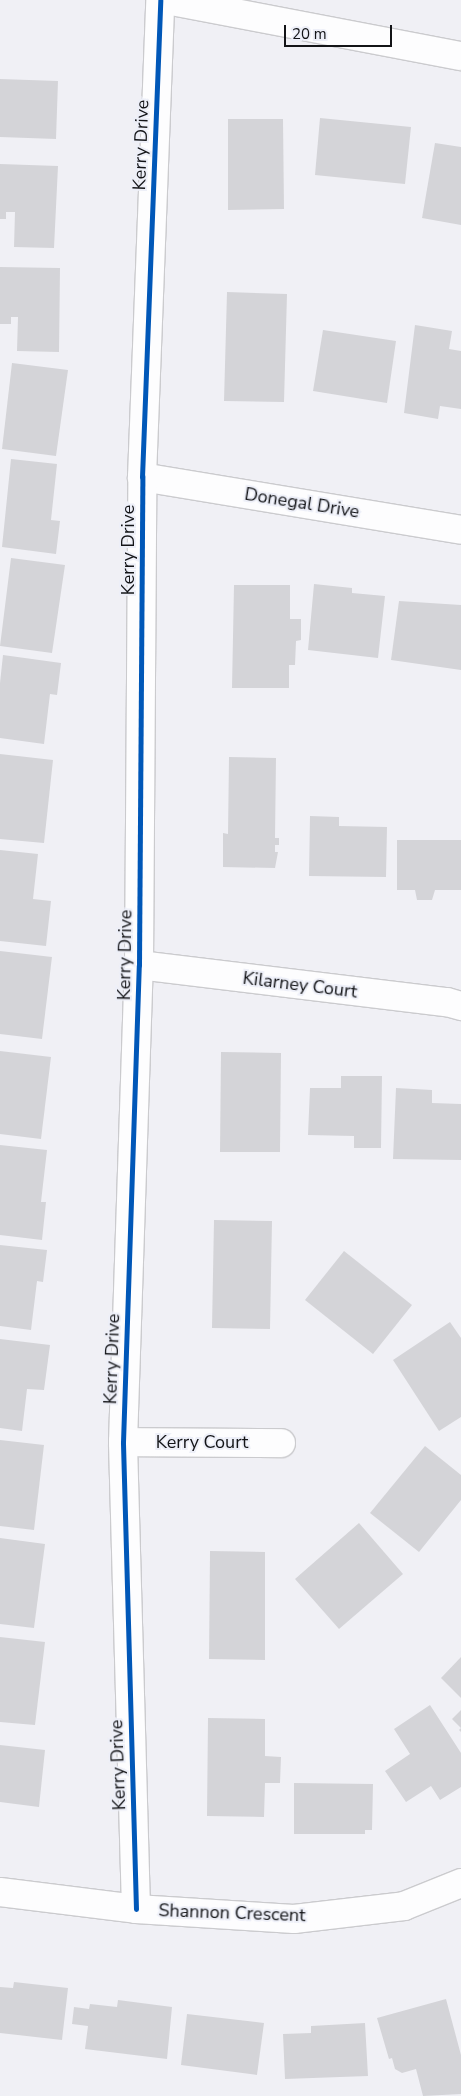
<!DOCTYPE html>
<style>
body{margin:0}
#map{position:relative;width:461px;height:2096px;overflow:hidden;background:#f0f0f5;font-family:"Nunito Sans",sans-serif}
div>[style]{position:absolute}
.building>*{inset:0;background:#d4d4d8}
.roads{filter:drop-shadow(1px 0 #cbcbce) drop-shadow(-1px 0 #cbcbce) drop-shadow(0 1px #cbcbce) drop-shadow(0 -1px #cbcbce)}
.minor>*{height:28px;margin:-14px;padding:0 14px;transform-origin:14px;border-radius:14px;background:#fdfdfe}
.cycleway>*{height:5px;margin:-2.5px;padding:0 2.5px;transform-origin:2.5px;border-radius:2.5px;background:#0057b8}
span{translate:-50% -50%;white-space:nowrap;text-align:center;line-height:1.15;-webkit-text-stroke:4px #edeff8;paint-order:stroke}
.street-label{font-size:18px;color:#131417}
.scale{position:absolute;left:284px;top:25px;width:108px;height:22px;box-sizing:border-box;border:2px solid #131417;border-top:0;padding-left:6px;font-size:15px;line-height:18px;white-space:nowrap;color:#131417;-webkit-text-stroke:4px #edeff8;paint-order:stroke}
</style>
<div id="map">
<div class="building">
<div style="clip-path:polygon(0 79px,58px 81px,56px 139px,0 137px)"></div>
<div style="clip-path:polygon(320px 118px,411px 127px,405px 184px,315px 175px)"></div>
<div style="clip-path:polygon(228px 119px,283px 119px,284px 209px,228px 210px)"></div>
<div style="clip-path:polygon(435px 143px,461px 147px,461px 225px,422px 218px)"></div>
<div style="clip-path:polygon(0 164px,58px 166px,54px 248px,14px 247px,15px 212px,6px 212px,6px 219px,0 219px)"></div>
<div style="clip-path:polygon(0 267px,60px 268px,59px 352px,17px 351px,18px 317px,11px 317px,11px 324px,0 324px)"></div>
<div style="clip-path:polygon(227px 292px,287px 294px,284px 402px,224px 401px)"></div>
<div style="clip-path:polygon(415px 325px,452px 331px,449px 349px,461px 351px,461px 409px,440px 406px,438px 419px,404px 413px)"></div>
<div style="clip-path:polygon(323px 330px,396px 341px,387px 403px,313px 391px)"></div>
<div style="clip-path:polygon(12px 363px,68px 370px,56px 456px,2px 449px)"></div>
<div style="clip-path:polygon(11px 459px,57px 464px,51px 520px,60px 521px,56px 554px,2px 547px)"></div>
<div style="clip-path:polygon(11px 558px,65px 565px,52px 653px,0 646px)"></div>
<div style="clip-path:polygon(314px 584px,352px 588px,352px 593px,385px 596px,378px 658px,308px 650px)"></div>
<div style="clip-path:polygon(234px 585px,290px 585px,290px 619px,301px 619px,301px 640px,296px 641px,295px 665px,289px 665px,289px 688px,232px 688px)"></div>
<div style="clip-path:polygon(399px 601px,461px 605px,461px 670px,391px 660px)"></div>
<div style="clip-path:polygon(3px 655px,61px 663px,57px 695px,50px 694px,44px 744px,0 738px,0 683px)"></div>
<div style="clip-path:polygon(0 754px,53px 760px,44px 843px,0 839px)"></div>
<div style="clip-path:polygon(229px 757px,276px 758px,275px 838px,279px 838px,279px 845px,275px 845px,275px 852px,278px 852px,275px 868px,223px 867px,223px 833px,228px 834px)"></div>
<div style="clip-path:polygon(310px 816px,339px 817px,339px 826px,387px 827px,386px 877px,309px 876px)"></div>
<div style="clip-path:polygon(397px 840px,461px 840px,461px 890px,435px 890px,432px 900px,417px 900px,415px 890px,397px 890px)"></div>
<div style="clip-path:polygon(0 850px,38px 854px,33px 899px,51px 901px,46px 946px,0 941px)"></div>
<div style="clip-path:polygon(0 951px,52px 957px,42px 1039px,0 1034px)"></div>
<div style="clip-path:polygon(0 1051px,51px 1057px,41px 1139px,0 1134px)"></div>
<div style="clip-path:polygon(221px 1052px,281px 1053px,280px 1152px,220px 1152px)"></div>
<div style="clip-path:polygon(341px 1076px,382px 1076px,381px 1148px,354px 1148px,354px 1136px,308px 1135px,310px 1088px,341px 1088px)"></div>
<div style="clip-path:polygon(396px 1088px,432px 1090px,432px 1103px,461px 1104px,461px 1160px,393px 1159px)"></div>
<div style="clip-path:polygon(0 1145px,47px 1150px,41px 1202px,46px 1202px,42px 1240px,0 1235px)"></div>
<div style="clip-path:polygon(214px 1220px,272px 1221px,270px 1329px,212px 1328px)"></div>
<div style="clip-path:polygon(0 1245px,47px 1250px,43px 1282px,37px 1281px,31px 1330px,0 1326px)"></div>
<div style="clip-path:polygon(344px 1251px,412px 1305px,373px 1354px,305px 1300px)"></div>
<div style="clip-path:polygon(450px 1322px,461px 1338px,461px 1417px,439px 1431px,393px 1360px)"></div>
<div style="clip-path:polygon(0 1339px,50px 1345px,44px 1390px,27px 1389px,22px 1431px,0 1428px)"></div>
<div style="clip-path:polygon(0 1440px,44px 1445px,34px 1530px,0 1526px)"></div>
<div style="clip-path:polygon(425px 1446px,461px 1475px,461px 1500px,419px 1552px,370px 1513px)"></div>
<div style="clip-path:polygon(359px 1523px,403px 1574px,339px 1629px,295px 1579px)"></div>
<div style="clip-path:polygon(0 1538px,45px 1544px,34px 1628px,0 1624px)"></div>
<div style="clip-path:polygon(210px 1551px,265px 1552px,265px 1660px,209px 1659px)"></div>
<div style="clip-path:polygon(0 1637px,45px 1642px,35px 1725px,0 1722px)"></div>
<div style="clip-path:polygon(461px 1657px,461px 1698px,441px 1678px)"></div>
<div style="clip-path:polygon(430px 1705px,461px 1753px,461px 1787px,440px 1800px,431px 1786px,406px 1802px,385px 1771px,410px 1754px,394px 1729px)"></div>
<div style="clip-path:polygon(461px 1710px,461px 1732px,459px 1730px,461px 1728px,452px 1719px)"></div>
<div style="clip-path:polygon(208px 1718px,265px 1719px,265px 1756px,281px 1757px,280px 1783px,265px 1783px,264px 1817px,207px 1816px)"></div>
<div style="clip-path:polygon(0 1745px,45px 1750px,39px 1807px,0 1802px)"></div>
<div style="clip-path:polygon(294px 1783px,373px 1784px,372px 1830px,365px 1830px,365px 1834px,294px 1834px)"></div>
<div style="clip-path:polygon(14px 1982px,68px 1988px,62px 2040px,0 2033px,0 1987px,13px 1988px)"></div>
<div style="clip-path:polygon(446px 1999px,461px 2055px,461px 2094px,423px 2096px,416px 2069px,402px 2073px,395px 2069px,392px 2058px,389px 2059px,377px 2018px)"></div>
<div style="clip-path:polygon(118px 2000px,172px 2007px,167px 2059px,85px 2049px,88px 2026px,72px 2024px,74px 2007px,89px 2009px,90px 2004px,117px 2007px)"></div>
<div style="clip-path:polygon(187px 2014px,264px 2023px,257px 2075px,181px 2065px)"></div>
<div style="clip-path:polygon(365px 2023px,368px 2076px,285px 2079px,283px 2034px,311px 2033px,311px 2026px)"></div>
</div>
<div class="roads">
<div class="minor">
<div style="left:167px;top:0;width:299px;rotate:10.8deg"></div>
<div style="left:142px;top:477px;width:323px;rotate:9.4deg"></div>
<div style="left:139px;top:965px;width:310px;rotate:6.9deg"></div>
<div style="left:447px;top:1002px;width:15px;rotate:16deg"></div>
<div style="left:123px;top:1442px;width:158px;rotate:0.4deg"></div>
<div style="left:0;top:1892px;width:137px;rotate:7.1deg"></div>
<div style="left:136px;top:1909px;width:158px;rotate:3.6deg"></div>
<div style="left:294px;top:1919px;width:111px;rotate:-6.7deg"></div>
<div style="left:404px;top:1906px;width:61px;rotate:-22deg"></div>
<div style="left:136px;top:1909px;width:467px;rotate:-91.6deg"></div>
<div style="left:123px;top:1442px;width:477px;rotate:-88.1deg"></div>
<div style="left:139px;top:965px;width:488px;rotate:-89.6deg"></div>
<div style="left:142px;top:477px;width:477px;rotate:-87.8deg"></div>
</div>
</div>
<div class="cycleway">
<div style="left:136px;top:1909px;width:467px;rotate:-91.6deg"></div>
<div style="left:123px;top:1442px;width:477px;rotate:-88.1deg"></div>
<div style="left:139px;top:965px;width:488px;rotate:-89.6deg"></div>
<div style="left:142px;top:477px;width:477px;rotate:-87.8deg"></div>
</div>
<div class="street-label">
<span style="left:141px;top:145px;rotate:-88deg">Kerry Drive</span>
<span style="left:302px;top:503px;rotate:9deg">Donegal Drive</span>
<span style="left:128px;top:550px;rotate:-90deg">Kerry Drive</span>
<span style="left:125px;top:955px;rotate:-89deg">Kerry Drive</span>
<span style="left:300px;top:985px;rotate:7deg">Kilarney Court</span>
<span style="left:112px;top:1359px;rotate:-88deg">Kerry Drive</span>
<span style="left:202px;top:1442px">Kerry Court</span>
<span style="left:118px;top:1765px;rotate:-92deg">Kerry Drive</span>
<span style="left:232px;top:1913px;rotate:2deg">Shannon Crescent</span>
</div>
<div class="scale">20 m</div>
</div>
